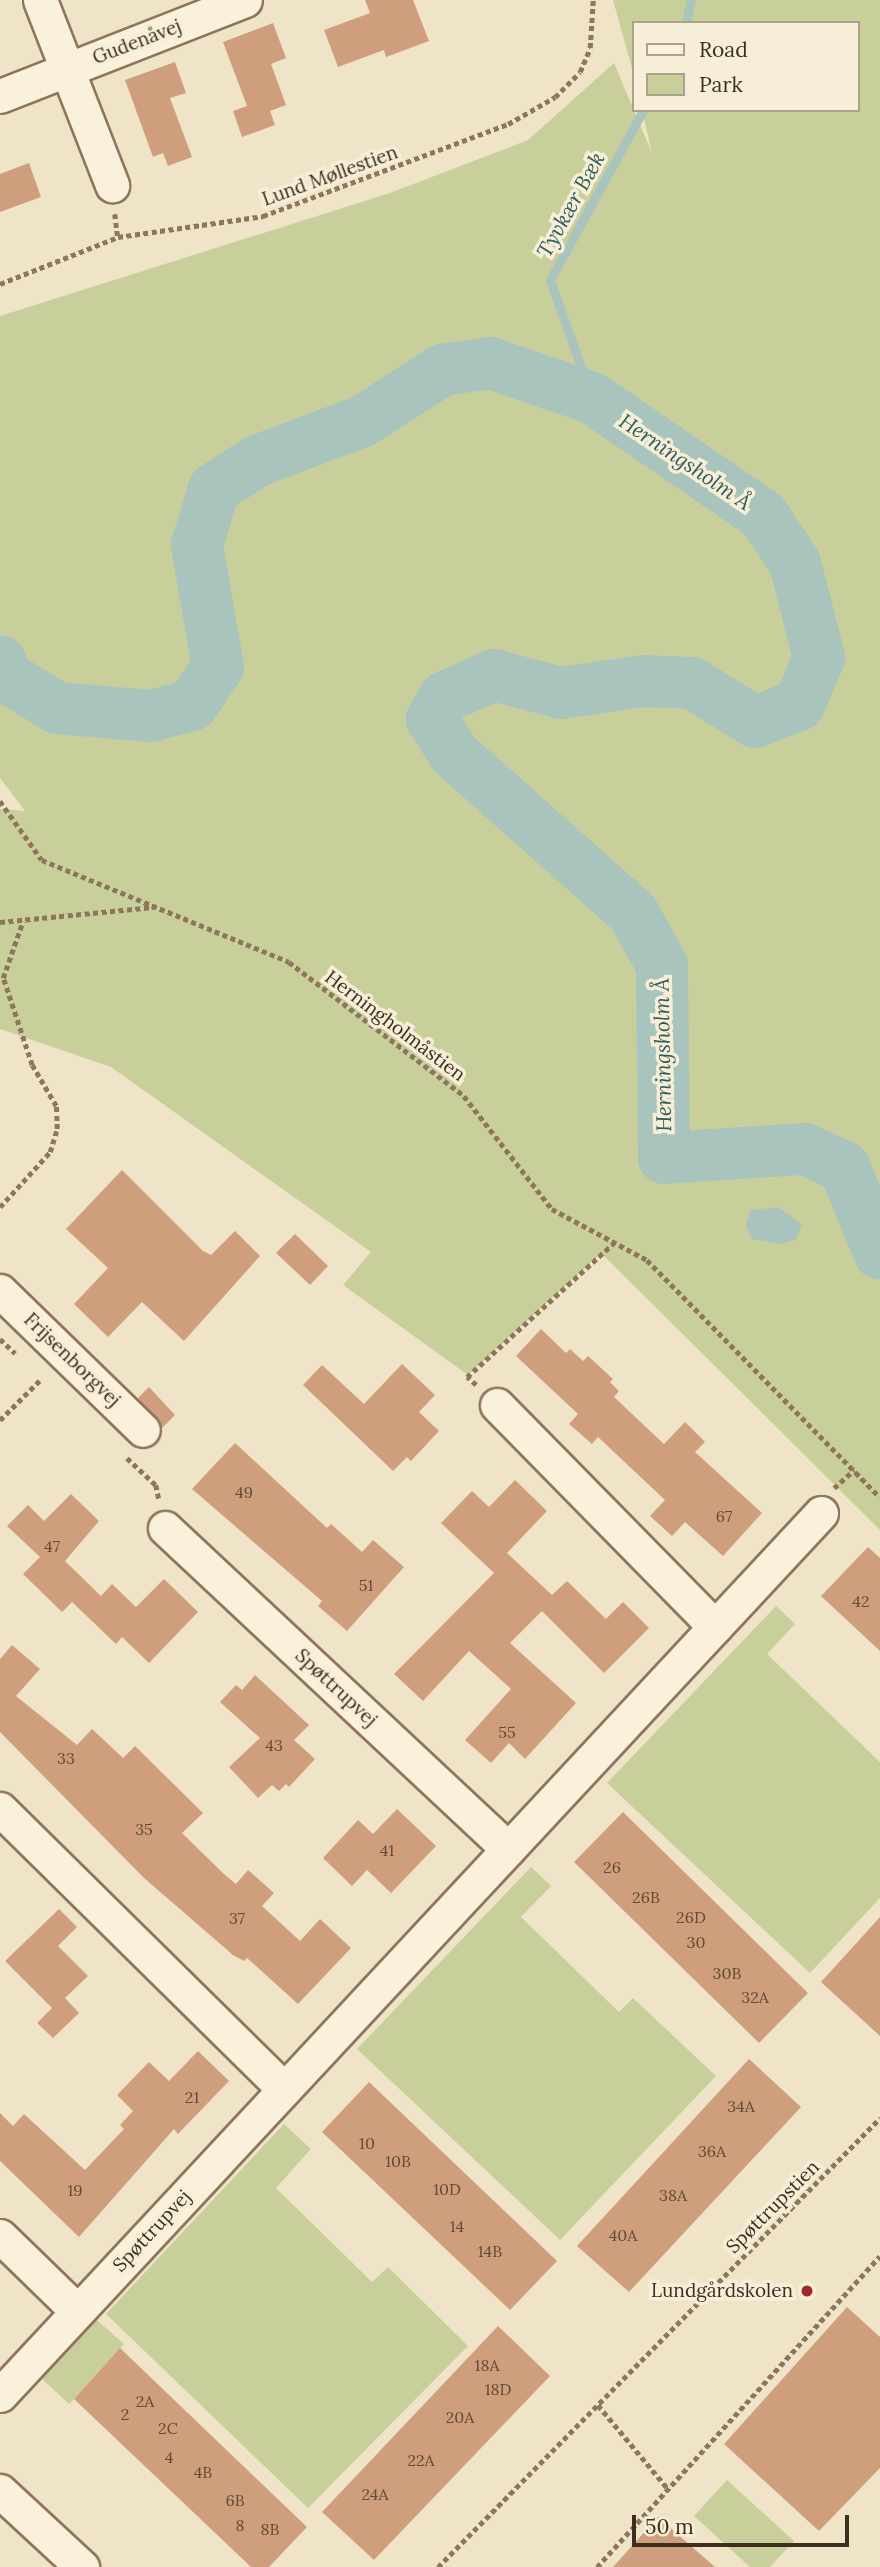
<!DOCTYPE html>
<meta charset="utf-8">
<style>
body{margin:0}
#map{position:relative;width:880px;height:2567px;overflow:hidden;background:#f0e4c8;font-family:Lora,serif}
div>[style]{position:absolute}
.green>*{inset:0;background:#c9cf9b}
.water>*{inset:0;background:#a9c4bc}
.stream>*{height:9px;margin:-4.5px;padding:0 4.5px;transform-origin:4.5px;border-radius:4.5px;background:#a9c4bc}
.river>*{height:52px;margin:-26px;padding:0 26px;transform-origin:26px;border-radius:26px;background:#a9c4bc}
.building>*{inset:0;background:#cf9f7d}
.path>*{height:4.5px;margin-top:-2.25px;transform-origin:0;background:repeating-linear-gradient(90deg,#8d765c 0 5px,transparent 0 8.5px)}
.roads{filter:drop-shadow(2px 0 #8d765c) drop-shadow(-2px 0 #8d765c) drop-shadow(0 2px #8d765c) drop-shadow(0 -2px #8d765c)}
.minor>*{height:33px;margin:-16.5px;padding:0 16.5px;transform-origin:16.5px;border-radius:16.5px;background:#faf1dc}
.dots>*{width:19px;height:19px;translate:-50% -50%;box-sizing:border-box;border:4px solid #f7eed8;border-radius:50%}
span{translate:-50% -50%;white-space:nowrap;text-align:center;line-height:1.15;-webkit-text-stroke:7px #f7eed8;paint-order:stroke}
.number-label{font-size:16px;color:#624a37}
.number-label span{-webkit-text-stroke-width:0}
.street-label{font-size:19px;color:#3d2e20}
.poi-label{font-size:19px;color:#3d2e20}
.right{translate:-100% -50%;text-align:right}
.water-label{font-size:21px;color:#2f5d5a;font-style:italic}
.legend{position:absolute;left:632px;top:21px;width:228px;height:91px;box-sizing:border-box;background:#f7eed8;border:2px solid #ada18e;margin:0;padding:9px 12px;list-style:none;font-size:21px;color:#3d2e20}
.legend li{display:flex;align-items:center;gap:14px;height:35px}
.legend b{width:35px;border:2px solid #ada18e}
.scale{position:absolute;left:632px;top:2515px;width:217px;height:32px;box-sizing:border-box;border:4px solid #3d2e20;border-top:0;padding-left:9px;font-size:21px;line-height:24px;white-space:nowrap;color:#3d2e20;-webkit-text-stroke:5px #f7eed8;paint-order:stroke}
</style>
<div id="map">
<div class="green">
<div style="clip-path:polygon(613px 0,880px 0,880px 1530px,601px 1253px,468px 1375px,343px 1285px,371px 1252px,111px 1067px,0 1029px,0 809px,25px 811px,0 778px,0 316px,390px 193px,528px 140px,614px 63px,652px 153px,642px 110px,857px 110px,857px 23px,633px 23px,633px 72px)"></div>
<div style="clip-path:polygon(776px 1606px,795px 1624px,767px 1654px,880px 1762px,880px 1898px,810px 1973px,607px 1783px)"></div>
<div style="clip-path:polygon(531px 1867px,551px 1886px,521px 1917px,619px 2012px,633px 1998px,716px 2076px,560px 2240px,357px 2049px)"></div>
<div style="clip-path:polygon(284px 2124px,311px 2149px,276px 2188px,372px 2282px,388px 2267px,468px 2346px,308px 2508px,106px 2314px)"></div>
<div style="clip-path:polygon(97px 2320px,124px 2344px,69px 2404px,42px 2379px)"></div>
<div style="clip-path:polygon(727px 2480px,794px 2541px,770px 2567px,750px 2567px,694px 2516px)"></div>
</div>
<div class="water">
<div style="clip-path:polygon(778px 1207px,802px 1225px,796px 1240px,779px 1244px,752px 1239px,746px 1225px,750px 1210px)"></div>
</div>
<div class="stream">
<div style="left:686px;top:23px;width:24px;rotate:-78deg"></div>
<div style="left:592px;top:398px;width:125px;rotate:-109.6deg"></div>
<div style="left:550px;top:280px;width:194px;rotate:-61.3deg"></div>
</div>
<div class="river">
<div style="left:0;top:661px;width:17px;rotate:66deg"></div>
<div style="left:7px;top:677px;width:59px;rotate:31.8deg"></div>
<div style="left:57px;top:708px;width:94px;rotate:4.9deg"></div>
<div style="left:151px;top:716px;width:42px;rotate:-15deg"></div>
<div style="left:192px;top:705px;width:46px;rotate:-55.6deg"></div>
<div style="left:218px;top:667px;width:124px;rotate:-99.8deg"></div>
<div style="left:197px;top:545px;width:59px;rotate:-73.1deg"></div>
<div style="left:214px;top:489px;width:51px;rotate:-33.1deg"></div>
<div style="left:257px;top:461px;width:113px;rotate:-20.7deg"></div>
<div style="left:363px;top:421px;width:94px;rotate:-32.8deg"></div>
<div style="left:442px;top:370px;width:49px;rotate:-8.3deg"></div>
<div style="left:490px;top:363px;width:108px;rotate:18.9deg"></div>
<div style="left:592px;top:398px;width:207px;rotate:34.4deg"></div>
<div style="left:763px;top:515px;width:58px;rotate:56.3deg"></div>
<div style="left:795px;top:563px;width:98px;rotate:75.8deg"></div>
<div style="left:819px;top:658px;width:51px;rotate:113.1deg"></div>
<div style="left:799px;top:705px;width:47px;rotate:158.9deg"></div>
<div style="left:755px;top:722px;width:74px;rotate:-148.2deg"></div>
<div style="left:692px;top:683px;width:48px;rotate:-177.6deg"></div>
<div style="left:644px;top:681px;width:84px;rotate:171.8deg"></div>
<div style="left:561px;top:693px;width:69px;rotate:-165deg"></div>
<div style="left:494px;top:675px;width:54px;rotate:155.8deg"></div>
<div style="left:445px;top:697px;width:26px;rotate:121deg"></div>
<div style="left:432px;top:719px;width:41px;rotate:57.8deg"></div>
<div style="left:454px;top:754px;width:239px;rotate:41.6deg"></div>
<div style="left:633px;top:913px;width:60px;rotate:60.9deg"></div>
<div style="left:662px;top:965px;width:193px;rotate:89.4deg"></div>
<div style="left:664px;top:1158px;width:141px;rotate:-3.7deg"></div>
<div style="left:805px;top:1149px;width:43px;rotate:24.8deg"></div>
<div style="left:844px;top:1167px;width:94px;rotate:67.5deg"></div>
</div>
<div class="building">
<div style="clip-path:polygon(365px 0,413px 0,429px 41px,386px 57px,384px 50px,338px 67px,324px 30px,370px 13px)"></div>
<div style="clip-path:polygon(273px 23px,286px 58px,271px 64px,286px 105px,270px 111px,275px 125px,242px 137px,233px 111px,247px 106px,223px 42px)"></div>
<div style="clip-path:polygon(175px 62px,186px 93px,170px 98px,192px 157px,168px 166px,163px 153px,153px 157px,125px 80px)"></div>
<div style="clip-path:polygon(29px 163px,41px 197px,0 212px,0 174px)"></div>
<div style="clip-path:polygon(122px 1170px,203px 1251px,211px 1255px,235px 1231px,260px 1256px,184px 1341px,142px 1302px,108px 1337px,74px 1304px,108px 1268px,66px 1229px)"></div>
<div style="clip-path:polygon(295px 1234px,328px 1266px,310px 1285px,276px 1253px)"></div>
<div style="clip-path:polygon(541px 1329px,566px 1353px,570px 1349px,583px 1361px,588px 1356px,613px 1379px,610px 1382px,619px 1391px,614px 1397px,664px 1444px,685px 1422px,705px 1442px,695px 1452px,762px 1513px,723px 1556px,685px 1522px,672px 1536px,650px 1516px,665px 1500px,598px 1437px,592px 1444px,569px 1424px,578px 1414px,516px 1356px)"></div>
<div style="clip-path:polygon(402px 1364px,435px 1395px,419px 1412px,439px 1431px,411px 1461px,407px 1457px,393px 1471px,303px 1385px,322px 1365px,364px 1404px)"></div>
<div style="clip-path:polygon(149px 1387px,175px 1415px,162px 1428px,138px 1398px)"></div>
<div style="clip-path:polygon(235px 1443px,327px 1528px,331px 1524px,362px 1552px,373px 1540px,404px 1567px,347px 1631px,318px 1606px,322px 1601px,192px 1489px)"></div>
<div style="clip-path:polygon(515px 1480px,547px 1511px,507px 1553px,552px 1595px,567px 1581px,606px 1619px,623px 1602px,649px 1628px,604px 1673px,542px 1611px,510px 1643px,576px 1703px,525px 1759px,509px 1743px,491px 1763px,465px 1740px,511px 1689px,469px 1651px,423px 1701px,394px 1674px,494px 1573px,441px 1523px,472px 1491px,489px 1507px)"></div>
<div style="clip-path:polygon(71px 1494px,99px 1521px,65px 1561px,101px 1596px,112px 1584px,136px 1607px,164px 1579px,198px 1612px,149px 1663px,122px 1637px,116px 1644px,72px 1602px,62px 1612px,23px 1574px,40px 1557px,7px 1526px,28px 1505px,44px 1521px)"></div>
<div style="clip-path:polygon(868px 1547px,880px 1558px,880px 1651px,821px 1596px)"></div>
<div style="clip-path:polygon(12px 1645px,40px 1669px,16px 1696px,77px 1745px,92px 1729px,123px 1758px,135px 1746px,203px 1813px,182px 1833px,225px 1875px,236px 1884px,248px 1870px,274px 1893px,262px 1906px,300px 1941px,320px 1919px,351px 1948px,298px 2004px,247px 1958px,244px 1961px,233px 1955px,144px 1878px,0 1732px,0 1659px)"></div>
<div style="clip-path:polygon(255px 1675px,309px 1725px,294px 1740px,315px 1759px,289px 1787px,286px 1784px,279px 1791px,272px 1785px,258px 1798px,229px 1767px,260px 1738px,220px 1702px,236px 1685px,242px 1690px)"></div>
<div style="clip-path:polygon(397px 1809px,436px 1846px,391px 1893px,367px 1870px,352px 1886px,323px 1858px,358px 1820px,373px 1834px)"></div>
<div style="clip-path:polygon(623px 1812px,808px 1993px,759px 2043px,574px 1862px)"></div>
<div style="clip-path:polygon(59px 1909px,77px 1927px,58px 1946px,88px 1976px,65px 1998px,79px 2013px,53px 2038px,37px 2023px,52px 2008px,5px 1961px)"></div>
<div style="clip-path:polygon(880px 1917px,880px 2036px,821px 1982px)"></div>
<div style="clip-path:polygon(198px 2051px,229px 2081px,178px 2134px,174px 2129px,79px 2237px,0 2161px,0 2113px,13px 2126px,24px 2114px,85px 2170px,124px 2129px,120px 2125px,133px 2111px,117px 2095px,149px 2062px,169px 2081px)"></div>
<div style="clip-path:polygon(749px 2059px,801px 2107px,629px 2292px,577px 2246px)"></div>
<div style="clip-path:polygon(369px 2082px,557px 2261px,510px 2310px,322px 2132px)"></div>
<div style="clip-path:polygon(847px 2307px,880px 2337px,880px 2468px,819px 2531px,724px 2444px)"></div>
<div style="clip-path:polygon(498px 2326px,550px 2376px,374px 2560px,322px 2512px)"></div>
<div style="clip-path:polygon(120px 2348px,307px 2527px,269px 2567px,251px 2567px,74px 2399px)"></div>
<div style="clip-path:polygon(658px 2517px,715px 2567px,613px 2567px)"></div>
</div>
<div class="path">
<div style="left:115px;top:214px;width:23px;rotate:83deg"></div>
<div style="left:0;top:284px;width:127px;rotate:-21.7deg"></div>
<div style="left:118px;top:237px;width:147px;rotate:-8.2deg"></div>
<div style="left:263px;top:216px;width:262px;rotate:-20.6deg"></div>
<div style="left:508px;top:124px;width:54px;rotate:-29.9deg"></div>
<div style="left:555px;top:97px;width:35px;rotate:-45deg"></div>
<div style="left:580px;top:72px;width:26px;rotate:-67deg"></div>
<div style="left:590px;top:48px;width:48px;rotate:-86.4deg"></div>
<div style="left:0;top:801px;width:72px;rotate:54.6deg"></div>
<div style="left:42px;top:860px;width:267px;rotate:22.4deg"></div>
<div style="left:289px;top:962px;width:220px;rotate:37.4deg"></div>
<div style="left:464px;top:1096px;width:143px;rotate:52.1deg"></div>
<div style="left:552px;top:1209px;width:108px;rotate:28.2deg"></div>
<div style="left:647px;top:1260px;width:332px;rotate:45.5deg"></div>
<div style="left:0;top:922px;width:154px;rotate:-5.6deg"></div>
<div style="left:0;top:1207px;width:74px;rotate:-47.7deg"></div>
<div style="left:50px;top:1152px;width:24px;rotate:-73deg"></div>
<div style="left:57px;top:1129px;width:23px;rotate:-92deg"></div>
<div style="left:56px;top:1106px;width:48px;rotate:-120.3deg"></div>
<div style="left:32px;top:1065px;width:92px;rotate:-108.4deg"></div>
<div style="left:3px;top:978px;width:60px;rotate:-70.7deg"></div>
<div style="left:0;top:1339px;width:21px;rotate:43deg"></div>
<div style="left:476px;top:1385px;width:12px;rotate:-138deg"></div>
<div style="left:467px;top:1377px;width:199px;rotate:-42.4deg"></div>
<div style="left:0;top:1420px;width:59px;rotate:-45deg"></div>
<div style="left:127px;top:1458px;width:40px;rotate:43deg"></div>
<div style="left:156px;top:1485px;width:14px;rotate:78deg"></div>
<div style="left:834px;top:1488px;width:27px;rotate:-42deg"></div>
<div style="left:598px;top:2405px;width:111px;rotate:50.1deg"></div>
<div style="left:438px;top:2567px;width:630px;rotate:-45.45deg"></div>
<div style="left:597px;top:2567px;width:420px;rotate:-47.7deg"></div>
</div>
<div class="roads">
<div class="minor">
<div style="left:40px;top:0;width:199px;rotate:68.7deg"></div>
<div style="left:0;top:96px;width:263px;rotate:-21.4deg"></div>
<div style="left:0;top:1291px;width:199px;rotate:44.2deg"></div>
<div style="left:497px;top:1405px;width:311px;rotate:45.5deg"></div>
<div style="left:165px;top:1528px;width:470px;rotate:43.1deg"></div>
<div style="left:0;top:1809px;width:399px;rotate:44.6deg"></div>
<div style="left:0;top:2236px;width:107px;rotate:44.2deg"></div>
<div style="left:0;top:2395px;width:1205px;rotate:-47.05deg"></div>
<div style="left:0;top:2491px;width:112px;rotate:42.8deg"></div>
</div>
</div>
<div class="dots">
<div style="left:807px;top:2291px;background:#9e2a2b"></div>
</div>
<div class="number-label">
<span style="left:244px;top:1492px">49</span>
<span style="left:724px;top:1516px">67</span>
<span style="left:52px;top:1546px">47</span>
<span style="left:366px;top:1585px">51</span>
<span style="left:861px;top:1601px">42</span>
<span style="left:507px;top:1732px">55</span>
<span style="left:274px;top:1745px">43</span>
<span style="left:66px;top:1758px">33</span>
<span style="left:144px;top:1829px">35</span>
<span style="left:387px;top:1850px">41</span>
<span style="left:612px;top:1867px">26</span>
<span style="left:646px;top:1897px">26B</span>
<span style="left:691px;top:1917px">26D</span>
<span style="left:237px;top:1918px">37</span>
<span style="left:696px;top:1942px">30</span>
<span style="left:727px;top:1973px">30B</span>
<span style="left:755px;top:1997px">32A</span>
<span style="left:192px;top:2097px">21</span>
<span style="left:741px;top:2106px">34A</span>
<span style="left:367px;top:2143px">10</span>
<span style="left:712px;top:2151px">36A</span>
<span style="left:398px;top:2161px">10B</span>
<span style="left:447px;top:2189px">10D</span>
<span style="left:75px;top:2190px">19</span>
<span style="left:673px;top:2195px">38A</span>
<span style="left:457px;top:2226px">14</span>
<span style="left:623px;top:2235px">40A</span>
<span style="left:490px;top:2251px">14B</span>
<span style="left:487px;top:2365px">18A</span>
<span style="left:498px;top:2389px">18D</span>
<span style="left:145px;top:2401px">2A</span>
<span style="left:125px;top:2414px">2</span>
<span style="left:460px;top:2417px">20A</span>
<span style="left:168px;top:2428px">2C</span>
<span style="left:169px;top:2457px">4</span>
<span style="left:421px;top:2460px">22A</span>
<span style="left:203px;top:2472px">4B</span>
<span style="left:375px;top:2494px">24A</span>
<span style="left:235px;top:2500px">6B</span>
<span style="left:240px;top:2525px">8</span>
<span style="left:270px;top:2529px">8B</span>
</div>
<div class="street-label">
<span style="left:137px;top:42px;rotate:-21deg">Gudenåvej</span>
<span style="left:330px;top:176px;rotate:-20deg">Lund Møllestien</span>
<span style="left:395px;top:1026px;rotate:37deg">Herningholmåstien</span>
<span style="left:72px;top:1360px;rotate:44deg">Frijsenborgvej</span>
<span style="left:336px;top:1688px;rotate:43deg">Spøttrupvej</span>
<span style="left:773px;top:2207px;rotate:-45deg">Spøttrupstien</span>
<span style="left:152px;top:2231px;rotate:-47deg">Spøttrupvej</span>
</div>
<div class="poi-label">
<span class="right" style="left:793px;top:2291px">Lundgårdskolen</span>
</div>
<div class="water-label">
<span style="left:571px;top:205px;rotate:-61deg">Tyvkær Bæk</span>
<span style="left:685px;top:462px;rotate:34deg">Herningsholm Å</span>
<span style="left:663px;top:1055px;rotate:-91deg">Herningsholm Å</span>
</div>
<ul class="legend">
<li><b style="height:9px;background:#faf1dc"></b>Road</li>
<li><b style="height:19px;background:#c9cf9b"></b>Park</li>
</ul>
<div class="scale">50 m</div>
</div>
